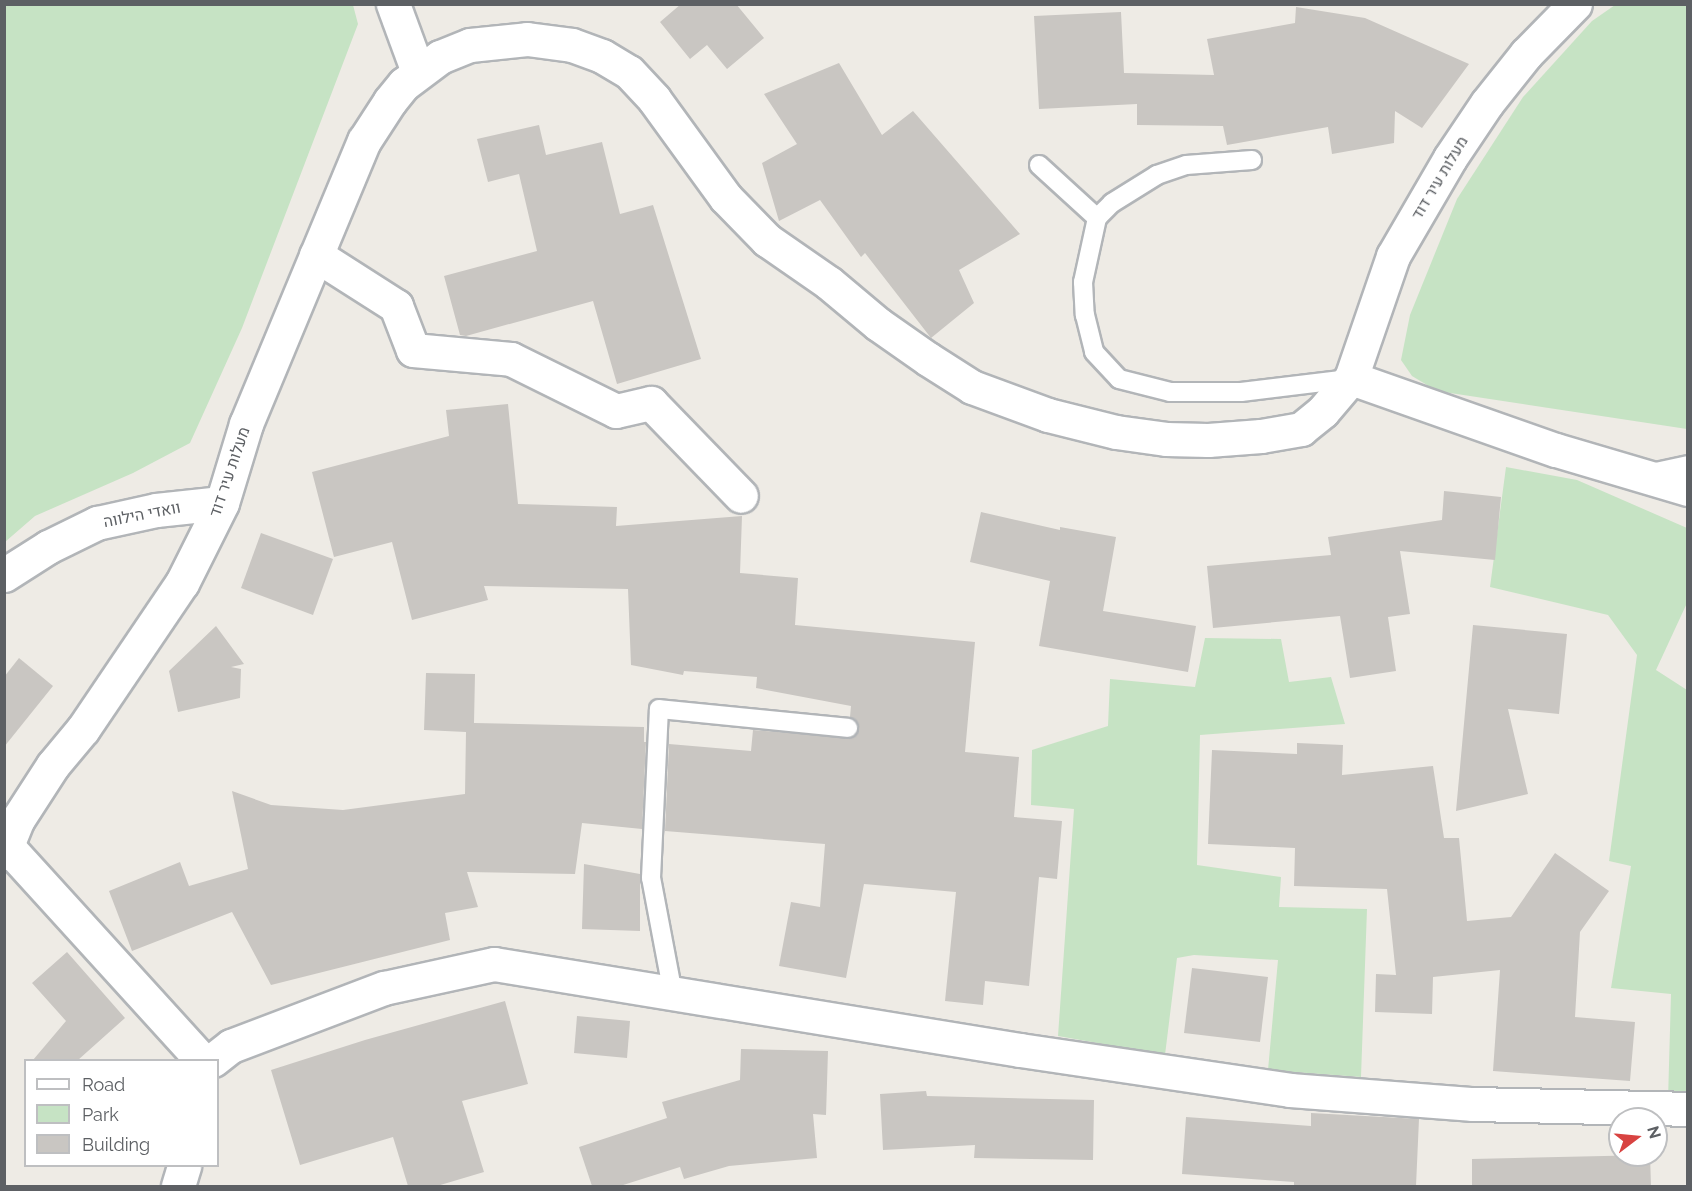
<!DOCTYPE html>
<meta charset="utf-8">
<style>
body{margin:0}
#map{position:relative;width:1692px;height:1191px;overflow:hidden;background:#eeebe5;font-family:Raleway,Heebo,sans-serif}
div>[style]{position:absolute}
.green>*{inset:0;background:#c6e3c4}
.building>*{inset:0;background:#c9c6c2}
.roads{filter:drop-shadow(2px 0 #b2b5b8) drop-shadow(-2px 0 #b2b5b8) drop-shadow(0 2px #b2b5b8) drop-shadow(0 -2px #b2b5b8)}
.lane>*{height:18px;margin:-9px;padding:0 9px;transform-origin:9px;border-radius:9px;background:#fff}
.street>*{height:33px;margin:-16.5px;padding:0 16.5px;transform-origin:16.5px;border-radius:16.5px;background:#fff}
.secondary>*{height:33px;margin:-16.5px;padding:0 16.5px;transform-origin:16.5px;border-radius:16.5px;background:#fff}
span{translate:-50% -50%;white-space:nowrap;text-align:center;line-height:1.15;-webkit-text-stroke:4.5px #fff;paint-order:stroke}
.street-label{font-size:16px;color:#5d6064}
.frame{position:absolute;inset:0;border:6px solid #5d6064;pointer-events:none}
.legend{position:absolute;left:24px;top:1059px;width:195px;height:108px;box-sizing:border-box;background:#fff;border:2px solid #bebfc1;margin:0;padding:8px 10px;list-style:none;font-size:18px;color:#5d6064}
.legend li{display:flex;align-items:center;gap:12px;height:30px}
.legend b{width:30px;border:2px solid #bebfc1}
.north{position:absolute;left:1608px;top:1107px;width:60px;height:60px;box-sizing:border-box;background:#fff;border:2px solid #bebfc1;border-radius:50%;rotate:74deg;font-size:16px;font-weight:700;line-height:24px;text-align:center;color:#5d6064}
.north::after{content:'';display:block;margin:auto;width:21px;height:27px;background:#d84341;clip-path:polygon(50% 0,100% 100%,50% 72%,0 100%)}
</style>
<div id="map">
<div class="green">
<div style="clip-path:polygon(5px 4px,353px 5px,358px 24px,242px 328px,190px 443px,133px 473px,35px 516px,5px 542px)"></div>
<div style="clip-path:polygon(1615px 5px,1687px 5px,1687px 429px,1437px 391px,1412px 376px,1401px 360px,1410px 315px,1457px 199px,1523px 97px,1592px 21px)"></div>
<div style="clip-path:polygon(1506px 467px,1577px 480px,1687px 528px,1687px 603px,1656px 670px,1687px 690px,1687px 1099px,1668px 1100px,1671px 994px,1611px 988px,1631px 866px,1609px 861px,1637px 655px,1608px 615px,1490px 587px)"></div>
<div style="clip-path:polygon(1205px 638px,1281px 639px,1289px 682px,1331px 677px,1345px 724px,1200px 735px,1197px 865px,1281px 877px,1279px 907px,1367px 909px,1361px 1077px,1268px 1070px,1278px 960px,1194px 955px,1177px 958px,1165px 1055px,1058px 1036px,1074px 809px,1031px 805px,1032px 750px,1108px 726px,1110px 679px,1195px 687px)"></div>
</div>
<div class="building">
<div style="clip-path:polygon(681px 4px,736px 4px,764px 38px,727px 69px,707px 45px,690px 59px,660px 22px)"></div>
<div style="clip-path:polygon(1296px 7px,1365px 18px,1469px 64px,1422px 128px,1395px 111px,1394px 143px,1332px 154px,1328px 127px,1227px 145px,1223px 126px,1137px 125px,1137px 104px,1039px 109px,1034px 16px,1121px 12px,1124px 73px,1214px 75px,1207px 39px,1295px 23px)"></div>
<div style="clip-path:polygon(839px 63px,882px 135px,913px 111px,1020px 234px,959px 270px,974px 303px,931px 338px,865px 253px,861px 257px,820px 200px,779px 221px,762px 163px,797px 144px,764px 94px)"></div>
<div style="clip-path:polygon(539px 125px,546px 155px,602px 142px,620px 214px,653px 205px,701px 359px,617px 384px,593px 301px,466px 336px,460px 335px,444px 276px,537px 251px,519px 174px,488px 182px,477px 139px)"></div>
<div style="clip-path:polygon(508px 404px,518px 504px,617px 507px,616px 526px,742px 516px,740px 573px,798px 578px,795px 625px,975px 642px,965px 752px,1019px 757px,1014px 817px,1062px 821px,1057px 879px,1039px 877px,1029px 986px,985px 981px,983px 1005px,945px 1001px,956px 892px,864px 884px,846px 978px,779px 966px,791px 902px,820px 907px,825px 844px,665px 831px,669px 744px,751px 751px,753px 730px,852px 738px,859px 729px,855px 719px,850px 717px,851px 706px,756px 688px,757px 677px,684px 671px,683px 675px,631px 665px,628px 589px,484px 586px,488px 600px,412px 620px,392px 542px,334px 557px,312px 472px,449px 436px,446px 410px)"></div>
<div style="clip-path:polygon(1444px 491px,1501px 497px,1495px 560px,1400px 551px,1410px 614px,1388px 617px,1396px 671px,1350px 678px,1340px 616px,1213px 628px,1207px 566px,1331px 555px,1328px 537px,1442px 520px)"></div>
<div style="clip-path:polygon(981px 512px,1060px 530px,1060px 527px,1116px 537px,1103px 611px,1196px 626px,1188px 672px,1039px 646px,1050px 581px,970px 562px)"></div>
<div style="clip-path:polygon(261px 533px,333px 559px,313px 615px,241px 588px)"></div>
<div style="clip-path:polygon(1473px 625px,1567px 634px,1559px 714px,1508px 709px,1528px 794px,1456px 811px)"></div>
<div style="clip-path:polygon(216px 626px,244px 664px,231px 667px,241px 669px,240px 698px,178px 712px,169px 671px)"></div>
<div style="clip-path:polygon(19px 658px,53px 686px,4px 747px,4px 677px)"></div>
<div style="clip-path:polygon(426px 673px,475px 674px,474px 723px,644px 727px,644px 742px,646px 742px,642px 829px,582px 823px,575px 874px,467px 872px,478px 907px,445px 913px,450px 940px,271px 985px,232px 912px,132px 951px,109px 891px,180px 862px,189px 886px,248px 869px,232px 791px,271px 805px,343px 810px,465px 794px,466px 732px,424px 730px)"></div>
<div style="clip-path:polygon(1297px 743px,1343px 745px,1342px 775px,1433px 766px,1444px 838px,1459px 838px,1467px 921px,1511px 917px,1555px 853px,1609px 891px,1580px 932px,1575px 1017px,1635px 1022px,1630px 1081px,1493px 1071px,1500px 970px,1433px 977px,1432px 1014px,1375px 1012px,1376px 974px,1396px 975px,1387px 889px,1294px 886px,1295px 848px,1208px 844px,1212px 750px,1297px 754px)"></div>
<div style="clip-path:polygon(584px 864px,640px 874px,640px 931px,582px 929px)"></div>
<div style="clip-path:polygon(67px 952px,125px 1018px,78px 1060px,33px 1060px,66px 1021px,32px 983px)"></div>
<div style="clip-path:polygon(1192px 968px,1268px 977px,1260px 1042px,1184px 1033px)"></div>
<div style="clip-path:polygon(505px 1001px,528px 1084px,462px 1101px,484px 1172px,437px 1186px,408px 1186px,393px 1137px,300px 1165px,271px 1070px,365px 1040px)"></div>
<div style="clip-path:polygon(577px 1016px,630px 1021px,627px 1058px,574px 1053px)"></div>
<div style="clip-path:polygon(741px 1049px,828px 1051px,826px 1115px,813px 1114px,817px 1158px,729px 1166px,684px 1179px,680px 1167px,620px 1186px,592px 1186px,579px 1147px,667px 1118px,662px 1102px,740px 1080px)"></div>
<div style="clip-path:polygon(926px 1091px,927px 1096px,1094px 1100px,1093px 1160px,974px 1158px,975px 1145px,883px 1150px,880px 1094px)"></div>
<div style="clip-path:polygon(1311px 1113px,1419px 1119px,1416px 1186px,1294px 1186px,1294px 1182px,1182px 1174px,1186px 1117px,1311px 1126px)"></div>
<div style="clip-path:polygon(1650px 1155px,1651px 1186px,1472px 1186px,1472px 1159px)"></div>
</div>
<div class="roads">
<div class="lane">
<div style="left:1252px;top:160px;width:66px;rotate:175.7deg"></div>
<div style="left:1186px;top:165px;width:31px;rotate:161deg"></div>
<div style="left:1157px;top:175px;width:53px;rotate:148.1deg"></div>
<div style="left:1112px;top:203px;width:21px;rotate:135deg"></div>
<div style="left:1097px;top:218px;width:66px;rotate:102.3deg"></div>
<div style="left:1083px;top:282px;width:33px;rotate:87deg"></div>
<div style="left:1085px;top:315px;width:38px;rotate:76deg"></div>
<div style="left:1094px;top:352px;width:37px;rotate:47deg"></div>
<div style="left:1119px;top:379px;width:53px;rotate:14.3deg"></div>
<div style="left:1170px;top:392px;width:71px"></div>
<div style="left:1241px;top:392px;width:109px;rotate:-6.9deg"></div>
<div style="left:1039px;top:165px;width:79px;rotate:42.4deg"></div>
<div style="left:1651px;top:473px;width:38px;rotate:-12deg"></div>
<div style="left:673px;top:994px;width:118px;rotate:-100.7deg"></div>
<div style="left:651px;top:878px;width:169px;rotate:-87.3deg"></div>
<div style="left:659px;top:709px;width:190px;rotate:5.7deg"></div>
</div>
<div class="street">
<div style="left:316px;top:255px;width:95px;rotate:32.5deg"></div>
<div style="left:396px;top:306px;width:47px;rotate:68.9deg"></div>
<div style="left:413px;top:350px;width:98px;rotate:5.2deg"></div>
<div style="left:511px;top:359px;width:117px;rotate:26.3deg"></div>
<div style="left:616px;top:411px;width:36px;rotate:-13deg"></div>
<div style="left:651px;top:403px;width:129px;rotate:45.9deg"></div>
<div style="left:1351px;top:378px;width:217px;rotate:19.4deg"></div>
<div style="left:1556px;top:450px;width:138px;rotate:16.5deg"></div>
<div style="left:7px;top:846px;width:290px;rotate:47.7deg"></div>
<div style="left:213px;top:1060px;width:23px;rotate:-38deg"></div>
<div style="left:231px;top:1046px;width:164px;rotate:-20.8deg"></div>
<div style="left:384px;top:988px;width:113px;rotate:-12.3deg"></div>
<div style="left:494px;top:964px;width:533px;rotate:9.29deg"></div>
<div style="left:1020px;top:1050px;width:273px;rotate:8.4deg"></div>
<div style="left:1290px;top:1090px;width:184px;rotate:4.4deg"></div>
<div style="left:1473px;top:1104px;width:215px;rotate:1.3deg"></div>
<div style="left:178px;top:1186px;width:21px;rotate:-73deg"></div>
</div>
<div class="secondary">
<div style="left:393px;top:4px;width:72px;rotate:69.8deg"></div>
<div style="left:4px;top:575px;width:52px;rotate:-32.5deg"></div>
<div style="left:48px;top:547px;width:55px;rotate:-26.1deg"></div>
<div style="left:97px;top:523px;width:60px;rotate:-12.4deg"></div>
<div style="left:156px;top:510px;width:66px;rotate:-6.1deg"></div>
<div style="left:4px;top:853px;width:37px;rotate:-68deg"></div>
<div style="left:18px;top:819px;width:64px;rotate:-57.1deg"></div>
<div style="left:53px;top:765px;width:47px;rotate:-50.2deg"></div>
<div style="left:83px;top:729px;width:176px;rotate:-55.9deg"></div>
<div style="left:182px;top:583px;width:89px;rotate:-63.4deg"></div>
<div style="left:222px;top:503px;width:83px;rotate:-73.1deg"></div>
<div style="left:246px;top:424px;width:307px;rotate:-67.4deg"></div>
<div style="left:364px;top:141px;width:48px;rotate:-57deg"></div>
<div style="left:390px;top:101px;width:22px;rotate:-51deg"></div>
<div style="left:404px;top:84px;width:45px;rotate:-36.9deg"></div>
<div style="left:440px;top:57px;width:32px;rotate:-22deg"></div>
<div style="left:470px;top:45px;width:57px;rotate:-6deg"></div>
<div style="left:527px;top:39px;width:45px;rotate:7.6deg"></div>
<div style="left:572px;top:45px;width:32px;rotate:20deg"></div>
<div style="left:602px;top:56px;width:31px;rotate:31deg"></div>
<div style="left:629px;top:72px;width:37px;rotate:47deg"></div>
<div style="left:654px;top:99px;width:122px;rotate:54deg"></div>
<div style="left:726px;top:198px;width:59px;rotate:45.7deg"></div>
<div style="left:767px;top:240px;width:75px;rotate:34.7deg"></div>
<div style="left:829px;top:283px;width:64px;rotate:39.9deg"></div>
<div style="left:878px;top:324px;width:61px;rotate:35deg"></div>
<div style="left:928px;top:359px;width:52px;rotate:32.5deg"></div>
<div style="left:972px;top:387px;width:81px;rotate:20.2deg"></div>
<div style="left:1048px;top:415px;width:70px;rotate:14deg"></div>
<div style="left:1116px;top:432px;width:50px;rotate:8deg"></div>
<div style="left:1166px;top:439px;width:42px;rotate:1.4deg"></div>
<div style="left:1208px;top:440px;width:53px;rotate:-4.3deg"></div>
<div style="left:1261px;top:436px;width:41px;rotate:-9.9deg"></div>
<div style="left:1301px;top:429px;width:28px;rotate:-39deg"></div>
<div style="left:1323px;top:411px;width:43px;rotate:-49.7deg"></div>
<div style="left:1351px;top:378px;width:129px;rotate:-71deg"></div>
<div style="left:1393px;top:256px;width:113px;rotate:-59.8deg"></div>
<div style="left:1450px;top:158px;width:66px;rotate:-56.1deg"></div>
<div style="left:1487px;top:103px;width:63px;rotate:-51.5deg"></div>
<div style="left:1526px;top:54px;width:70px;rotate:-45.6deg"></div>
</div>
</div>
<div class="street-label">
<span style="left:1440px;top:178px;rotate:-59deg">מעלות עיר דוד</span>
<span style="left:230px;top:472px;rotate:-71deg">מעלות עיר דוד</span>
<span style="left:142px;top:515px;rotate:-11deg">וואדי הילווה</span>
</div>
<div class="frame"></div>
<ul class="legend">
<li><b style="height:8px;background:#fff"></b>Road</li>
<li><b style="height:16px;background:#c6e3c4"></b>Park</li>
<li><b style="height:16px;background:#c9c6c2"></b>Building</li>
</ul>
<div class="north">N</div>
</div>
